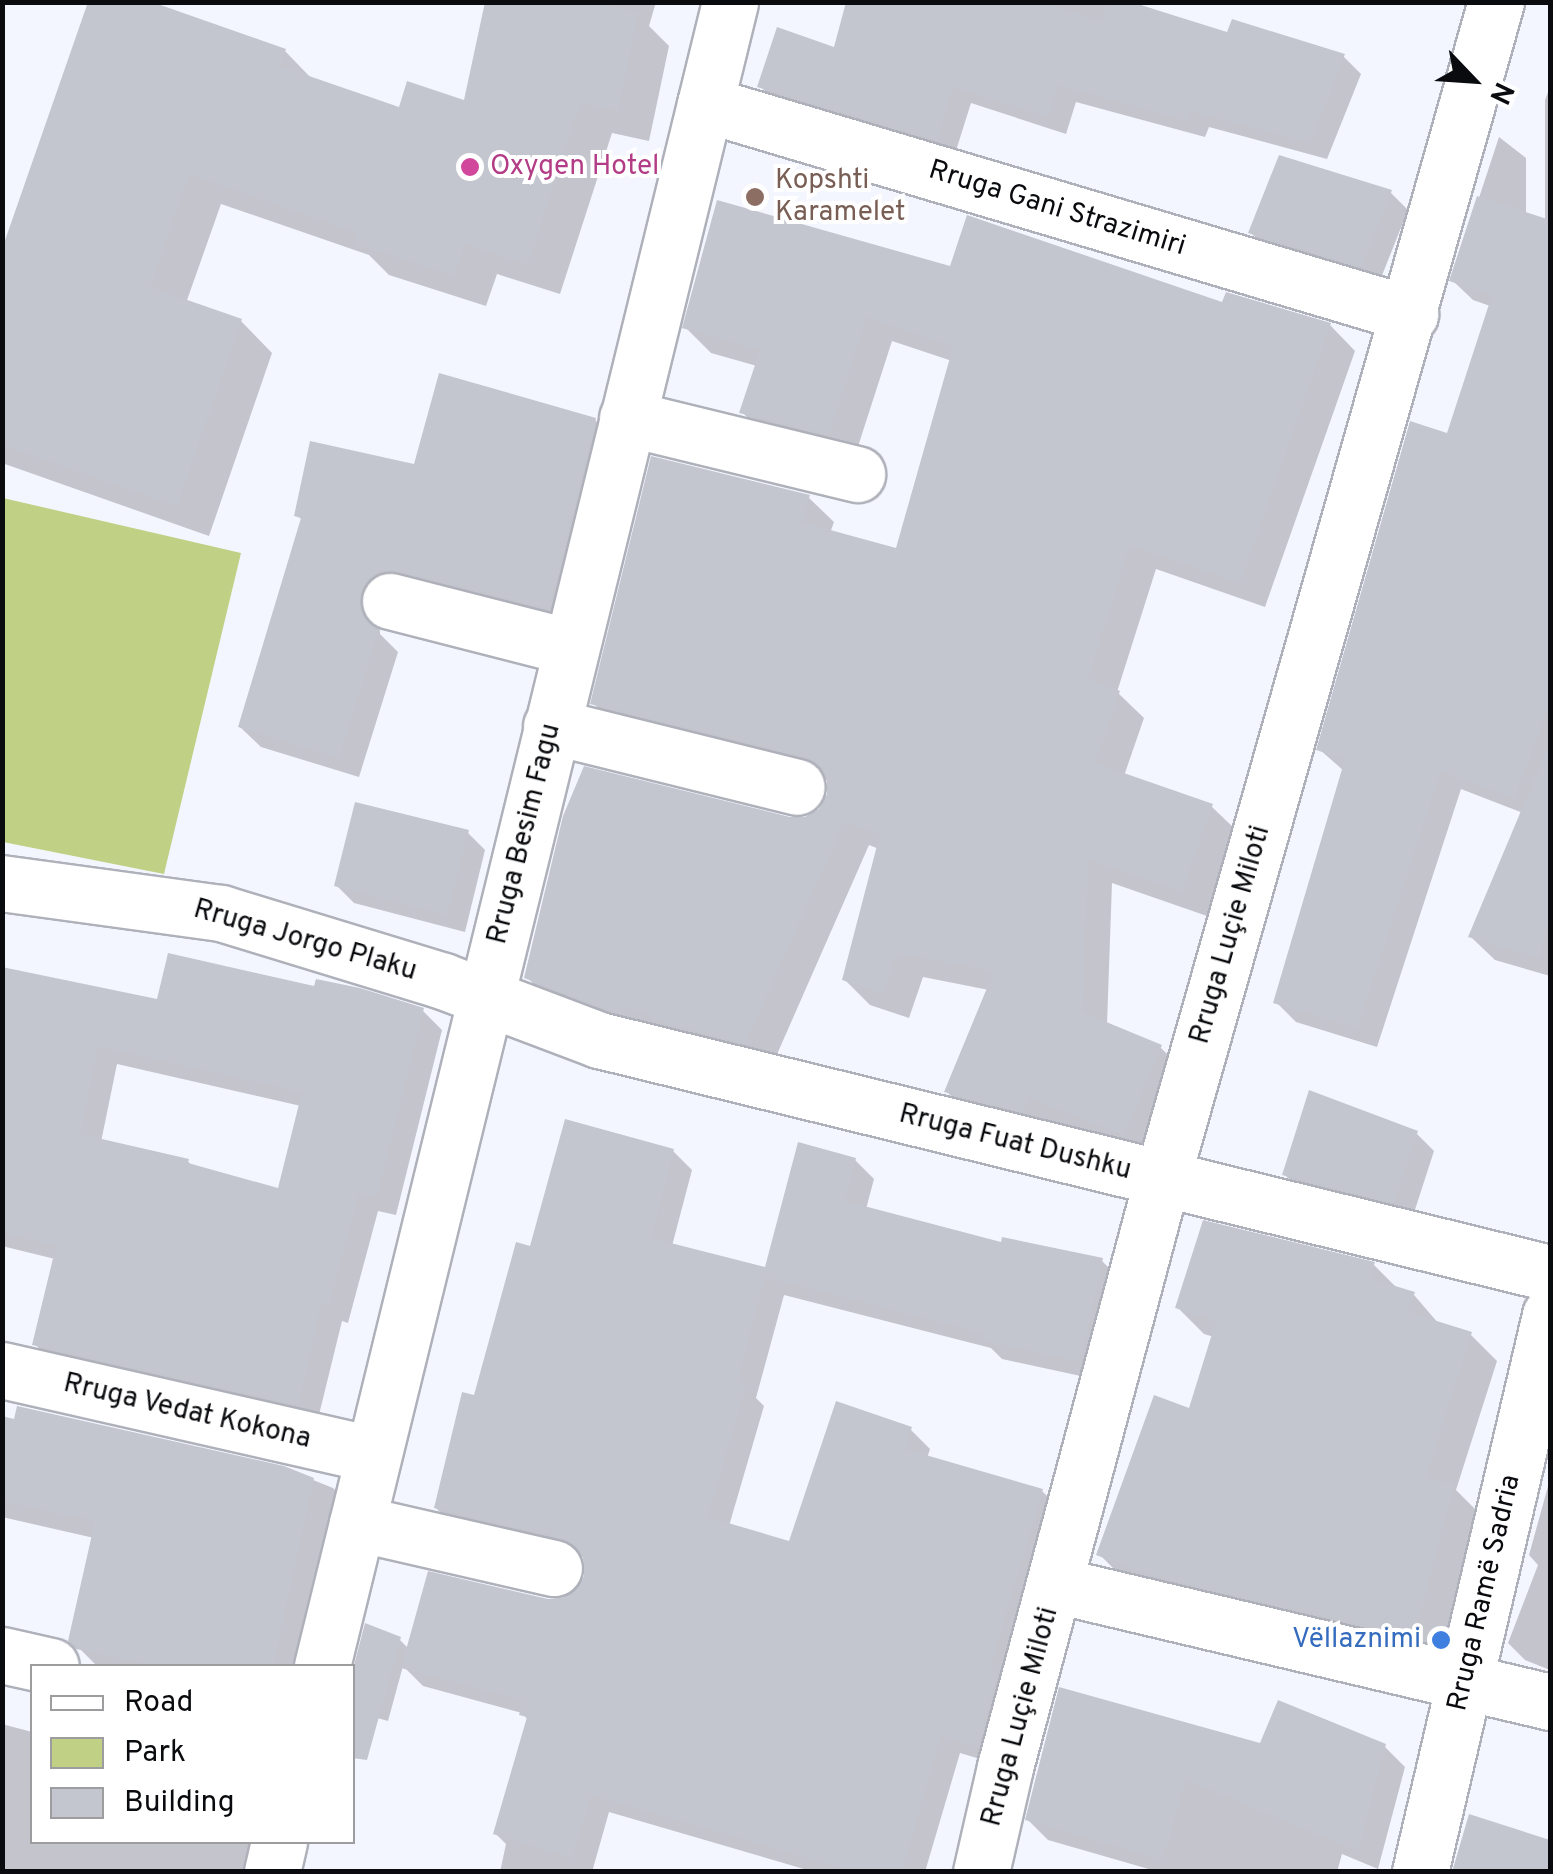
<!DOCTYPE html>
<meta charset="utf-8">
<style>
body{margin:0}
#map{position:relative;width:1553px;height:1874px;overflow:hidden;background:#f4f6ff;font-family:Overpass,sans-serif}
div>[style]{position:absolute}
.green>*{inset:0;background:#c0d085}
.shadow>*{inset:0;background:#0003}
.building>*{inset:0;background:#c4c6cf}
.roads{filter:drop-shadow(2px 0 #afb1ba) drop-shadow(-2px 0 #afb1ba) drop-shadow(0 2px #afb1ba) drop-shadow(0 -2px #afb1ba)}
.minor>*{height:55px;margin:-27.5px;padding:0 27.5px;transform-origin:27.5px;border-radius:27.5px;background:#fff}
.dots>*{width:28px;height:28px;translate:-50% -50%;box-sizing:border-box;border:5px solid #fff;border-radius:50%}
span{translate:-50% -50%;white-space:nowrap;text-align:center;line-height:1.15;-webkit-text-stroke:8px #fff;paint-order:stroke}
.hotel-label{font-size:28px;color:#b23c85}
.left{translate:0 -50%;text-align:left}
.education-label{font-size:28px;color:#785e54}
.street-label{font-size:28px;color:#0a0b0e}
.shop-label{font-size:28px;color:#366cbe}
.right{translate:-100% -50%;text-align:right}
.frame{position:absolute;inset:0;border:5px solid #0a0b0e;pointer-events:none}
.legend{position:absolute;left:30px;top:1664px;width:325px;height:180px;box-sizing:border-box;background:#fff;border:2px solid #9d9d9f;margin:0;padding:12px 18px;list-style:none;font-size:30px;color:#0a0b0e}
.legend li{display:flex;align-items:center;gap:20px;height:50px}
.legend b{width:50px;border:2px solid #9d9d9f}
.north{position:absolute;left:1423px;top:30px;width:100px;height:100px;-webkit-text-stroke:8px #fff;paint-order:stroke;rotate:115deg;font-size:28px;font-weight:700;line-height:40px;text-align:center;color:#0a0b0e}
.north::after{content:'';display:block;margin:auto;width:35px;height:45px;background:#0a0b0e;clip-path:polygon(50% 0,100% 100%,50% 72%,0 100%)}
</style>
<div id="map">
<div class="green">
<div style="clip-path:polygon(3px 498px,241px 553px,164px 874px,3px 842px)"></div>
</div>
<div class="shadow">
<div style="clip-path:polygon(487px 2px,656px 2px,649px 26px,669px 46px,649px 141px,612px 133px,560px 294px,497px 274px,486px 306px,389px 275px,369px 255px,221px 204px,186px 303px,241px 321px,272px 353px,209px 536px,2px 463px,2px 258px,285px 51px,313px 80px,401px 110px,466px 103px)"></div>
<div style="clip-path:polygon(849px 2px,1132px 2px,1228px 35px,1343px 56px,1361px 74px,1327px 159px,1209px 127px,1205px 137px,1076px 102px,1066px 134px,971px 103px,954px 157px,778px 104px,760px 86px,836px 50px)"></div>
<div style="clip-path:polygon(1550px 87px,1550px 776px,1534px 819px,1550px 825px,1550px 976px,1495px 960px,1471px 937px,1523px 813px,1461px 789px,1377px 1047px,1296px 1022px,1276px 1002px,1344px 771px,1319px 749px,1449px 436px,1490px 306px,1473px 300px,1452px 280px,1499px 137px,1526px 158px,1526px 214px,1545px 221px,1545px 100px)"></div>
<div style="clip-path:polygon(1390px 192px,1408px 210px,1379px 283px,1269px 250px,1251px 233px)"></div>
<div style="clip-path:polygon(952px 269px,1223px 305px,1330px 325px,1355px 351px,1265px 607px,1156px 569px,1117px 692px,1144px 718px,1124px 776px,1211px 806px,1237px 831px,1207px 916px,1112px 883px,1107px 1025px,1160px 1047px,1186px 1073px,1149px 1160px,1055px 1122px,1049px 1136px,973px 1117px,947px 1092px,989px 990px,923px 977px,909px 1018px,870px 1005px,844px 979px,879px 849px,869px 845px,771px 1068px,552px 1003px,527px 977px,789px 820px,807px 819px,822px 810px,830px 794px,830px 781px,618px 728px,593px 703px,808px 497px,834px 522px,830px 533px,898px 551px,952px 361px,892px 341px,854px 459px,768px 438px,742px 412px,757px 366px,711px 353px,685px 327px)"></div>
<div style="clip-path:polygon(595px 420px,615px 440px,569px 628px,379px 616px,380px 634px,398px 652px,359px 777px,261px 747px,240px 727px,303px 521px,297px 515px,416px 466px)"></div>
<div style="clip-path:polygon(468px 833px,485px 850px,465px 932px,354px 903px,336px 885px)"></div>
<div style="clip-path:polygon(evenodd,2px 977px,159px 1002px,422px 1010px,442px 1030px,396px 1215px,378px 1211px,348px 1323px,342px 1321px,317px 1423px,54px 1364px,35px 1344px,55px 1259px,2px 1246px,2px 977px,117px 1064px,301px 1106px,280px 1191px,194px 1167px,187px 1161px,101px 1142px,117px 1064px)"></div>
<div style="clip-path:polygon(1416px 1133px,1434px 1151px,1412px 1219px,1302px 1192px,1284px 1174px)"></div>
<div style="clip-path:polygon(673px 1151px,692px 1170px,672px 1246px,767px 1270px,855px 1160px,874px 1179px,866px 1209px,1003px 1245px,1102px 1261px,1121px 1280px,1099px 1380px,1002px 1359px,991px 1348px,784px 1295px,756px 1398px,764px 1406px,729px 1526px,791px 1544px,911px 1430px,930px 1449px,927px 1458px,1042px 1491px,1061px 1510px,997px 1764px,960px 1753px,925px 1872px,814px 1872px,609px 1812px,592px 1872px,500px 1872px,506px 1844px,495px 1833px,529px 1721px,522px 1713px,423px 1686px,403px 1666px,388px 1721px,352px 1711px,399px 1639px,409px 1649px,548px 1601px,565px 1600px,579px 1590px,587px 1576px,583px 1556px,455px 1527px,436px 1508px,532px 1249px)"></div>
<div style="clip-path:polygon(1373px 1264px,1399px 1290px,1414px 1295px,1439px 1324px,1471px 1335px,1497px 1361px,1456px 1490px,1479px 1513px,1439px 1662px,1125px 1580px,1099px 1554px,1191px 1411px,1214px 1337px,1204px 1334px,1178px 1308px)"></div>
<div style="clip-path:polygon(2px 1419px,283px 1468px,333px 1488px,356px 1511px,318px 1666px,97px 1666px,71px 1640px,94px 1538px,2px 1517px)"></div>
<div style="clip-path:polygon(1550px 1479px,1550px 1670px,1525px 1660px,1508px 1643px,1538px 1565px,1529px 1555px)"></div>
<div style="clip-path:polygon(2px 1724px,32px 1732px,32px 1842px,263px 1842px,256px 1872px,2px 1872px)"></div>
<div style="clip-path:polygon(1262px 1746px,1384px 1746px,1405px 1767px,1378px 1869px,1342px 1854px,1337px 1872px,1159px 1872px,1048px 1840px,1028px 1820px)"></div>
</div>
<div class="building">
<div style="clip-path:polygon(88px 2px,152px 2px,286px 49px,280px 66px,399px 107px,407px 81px,464px 100px,485px 2px,593px 2px,638px 12px,618px 111px,580px 103px,528px 264px,465px 244px,454px 276px,355px 244px,358px 233px,189px 174px,150px 287px,242px 319px,177px 506px,2px 445px,2px 249px)"></div>
<div style="clip-path:polygon(846px 2px,1043px 2px,1100px 21px,1108px 2px,1131px 2px,1227px 32px,1232px 19px,1345px 54px,1310px 143px,1191px 111px,1188px 121px,1058px 85px,1048px 117px,953px 87px,937px 140px,757px 87px,777px 27px,834px 47px)"></div>
<div style="clip-path:polygon(1279px 155px,1392px 190px,1361px 267px,1248px 233px)"></div>
<div style="clip-path:polygon(1477px 196px,1550px 220px,1550px 704px,1514px 799px,1441px 771px,1357px 1028px,1273px 1003px,1345px 759px,1316px 750px,1410px 421px,1447px 433px,1492px 295px,1449px 281px)"></div>
<div style="clip-path:polygon(717px 200px,950px 266px,967px 215px,1222px 302px,1226px 292px,1331px 323px,1240px 583px,1130px 545px,1088px 679px,1120px 691px,1095px 763px,1213px 804px,1182px 892px,1088px 859px,1082px 1012px,1162px 1045px,1124px 1136px,1029px 1098px,1023px 1112px,944px 1092px,994px 971px,897px 953px,883px 994px,842px 980px,880px 834px,844px 822px,745px 1044px,670px 1025px,627px 1006px,624px 1014px,608px 1010px,524px 978px,563px 816px,584px 766px,790px 817px,805px 817px,819px 809px,827px 794px,827px 779px,819px 765px,805px 757px,590px 704px,651px 456px,810px 495px,801px 522px,896px 548px,953px 347px,867px 317px,829px 435px,739px 413px,760px 350px,682px 328px)"></div>
<div style="clip-path:polygon(439px 373px,596px 418px,549px 609px,398px 571px,381px 571px,367px 580px,360px 594px,360px 610px,379px 629px,339px 758px,238px 727px,301px 518px,294px 516px,310px 441px,414px 464px)"></div>
<div style="clip-path:polygon(1550px 742px,1550px 919px,1540px 958px,1468px 937px)"></div>
<div style="clip-path:polygon(355px 802px,469px 830px,447px 915px,334px 886px)"></div>
<div style="clip-path:polygon(evenodd,168px 953px,314px 986px,316px 979px,360px 988px,424px 1008px,377px 1197px,359px 1193px,329px 1305px,322px 1303px,298px 1405px,32px 1345px,56px 1246px,2px 1232px,2px 967px,157px 999px,168px 953px,98px 1046px,302px 1092px,278px 1188px,188px 1163px,189px 1159px,80px 1134px,98px 1046px)"></div>
<div style="clip-path:polygon(1309px 1090px,1418px 1131px,1394px 1203px,1282px 1175px)"></div>
<div style="clip-path:polygon(565px 1119px,674px 1149px,651px 1238px,765px 1267px,798px 1142px,856px 1158px,845px 1201px,1001px 1242px,1002px 1237px,1103px 1258px,1081px 1362px,980px 1340px,982px 1333px,765px 1277px,737px 1382px,746px 1385px,708px 1517px,789px 1541px,836px 1401px,912px 1427px,905px 1449px,1043px 1489px,990px 1668px,998px 1671px,978px 1747px,941px 1736px,902px 1872px,856px 1872px,591px 1795px,572px 1858px,493px 1834px,527px 1717px,519px 1715px,523px 1700px,401px 1668px,428px 1571px,548px 1599px,564px 1597px,577px 1588px,584px 1576px,583px 1558px,574px 1545px,562px 1538px,434px 1508px,462px 1392px,474px 1395px,516px 1242px,530px 1246px)"></div>
<div style="clip-path:polygon(1203px 1220px,1375px 1262px,1369px 1278px,1415px 1292px,1408px 1312px,1472px 1332px,1426px 1477px,1454px 1484px,1414px 1638px,1150px 1575px,1096px 1555px,1154px 1395px,1189px 1408px,1216px 1321px,1175px 1308px)"></div>
<div style="clip-path:polygon(17px 1406px,284px 1466px,314px 1478px,273px 1666px,159px 1666px,76px 1649px,68px 1641px,95px 1521px,2px 1501px,2px 1416px,14px 1419px)"></div>
<div style="clip-path:polygon(365px 1623px,401px 1637px,367px 1760px,352px 1758px,352px 1673px)"></div>
<div style="clip-path:polygon(1059px 1687px,1260px 1743px,1278px 1700px,1386px 1744px,1358px 1851px,1186px 1780px,1163px 1860px,1025px 1820px)"></div>
<div style="clip-path:polygon(1469px 1814px,1550px 1840px,1550px 1872px,1452px 1872px)"></div>
</div>
<div class="roads">
<div class="minor">
<div style="left:705px;top:104px;width:736px;rotate:16.59deg"></div>
<div style="left:627px;top:418px;width:237px;rotate:13.7deg"></div>
<div style="left:390px;top:601px;width:186px;rotate:14.3deg"></div>
<div style="left:551px;top:726px;width:253px;rotate:13.9deg"></div>
<div style="left:2px;top:883px;width:221px;rotate:7.8deg"></div>
<div style="left:221px;top:913px;width:232px;rotate:17deg"></div>
<div style="left:443px;top:981px;width:167px;rotate:20.7deg"></div>
<div style="left:599px;top:1040px;width:979px;rotate:13.77deg"></div>
<div style="left:2px;top:1370px;width:379px;rotate:12.8deg"></div>
<div style="left:357px;top:1523px;width:202px;rotate:12.9deg"></div>
<div style="left:1056px;top:1585px;width:508px;rotate:13.32deg"></div>
<div style="left:2px;top:1655px;width:50px;rotate:12.7deg"></div>
<div style="left:322px;top:1666px;width:1713px;rotate:-76.22deg"></div>
<div style="left:272px;top:1872px;width:31px;rotate:-77deg"></div>
<div style="left:981px;top:1872px;width:108px;rotate:-77.1deg"></div>
<div style="left:1005px;top:1767px;width:609px;rotate:-75.05deg"></div>
<div style="left:1162px;top:1179px;width:1223px;rotate:-74.16deg"></div>
<div style="left:1420px;top:1872px;width:572px;rotate:-76.86deg"></div>
</div>
</div>
<div class="dots">
<div style="left:470px;top:167px;background:#d1479c"></div>
<div style="left:755px;top:197px;background:#8d6e63"></div>
<div style="left:1441px;top:1640px;background:#3f7fe0"></div>
</div>
<div class="hotel-label">
<span class="left" style="left:490px;top:167px">Oxygen Hotel</span>
</div>
<div class="education-label">
<span class="left" style="left:775px;top:197px">Kopshti<br>Karamelet</span>
</div>
<div class="street-label">
<span style="left:1057px;top:209px;rotate:17deg">Rruga Gani Strazimiri</span>
<span style="left:525px;top:834px;rotate:-76deg">Rruga Besim Fagu</span>
<span style="left:1231px;top:935px;rotate:-74deg">Rruga Luçie Miloti</span>
<span style="left:305px;top:941px;rotate:16deg">Rruga Jorgo Plaku</span>
<span style="left:1015px;top:1143px;rotate:14deg">Rruga Fuat Dushku</span>
<span style="left:187px;top:1412px;rotate:13deg">Rruga Vedat Kokona</span>
<span style="left:1485px;top:1593px;rotate:-77deg">Rruga Ramë Sadria</span>
<span style="left:1021px;top:1717px;rotate:-75deg">Rruga Luçie Miloti</span>
</div>
<div class="shop-label">
<span class="right" style="left:1421px;top:1640px">Vëllaznimi</span>
</div>
<div class="frame"></div>
<ul class="legend">
<li><b style="height:12px;background:#fff"></b>Road</li>
<li><b style="height:28px;background:#c0d085"></b>Park</li>
<li><b style="height:28px;background:#c4c6cf"></b>Building</li>
</ul>
<div class="north">N</div>
</div>
